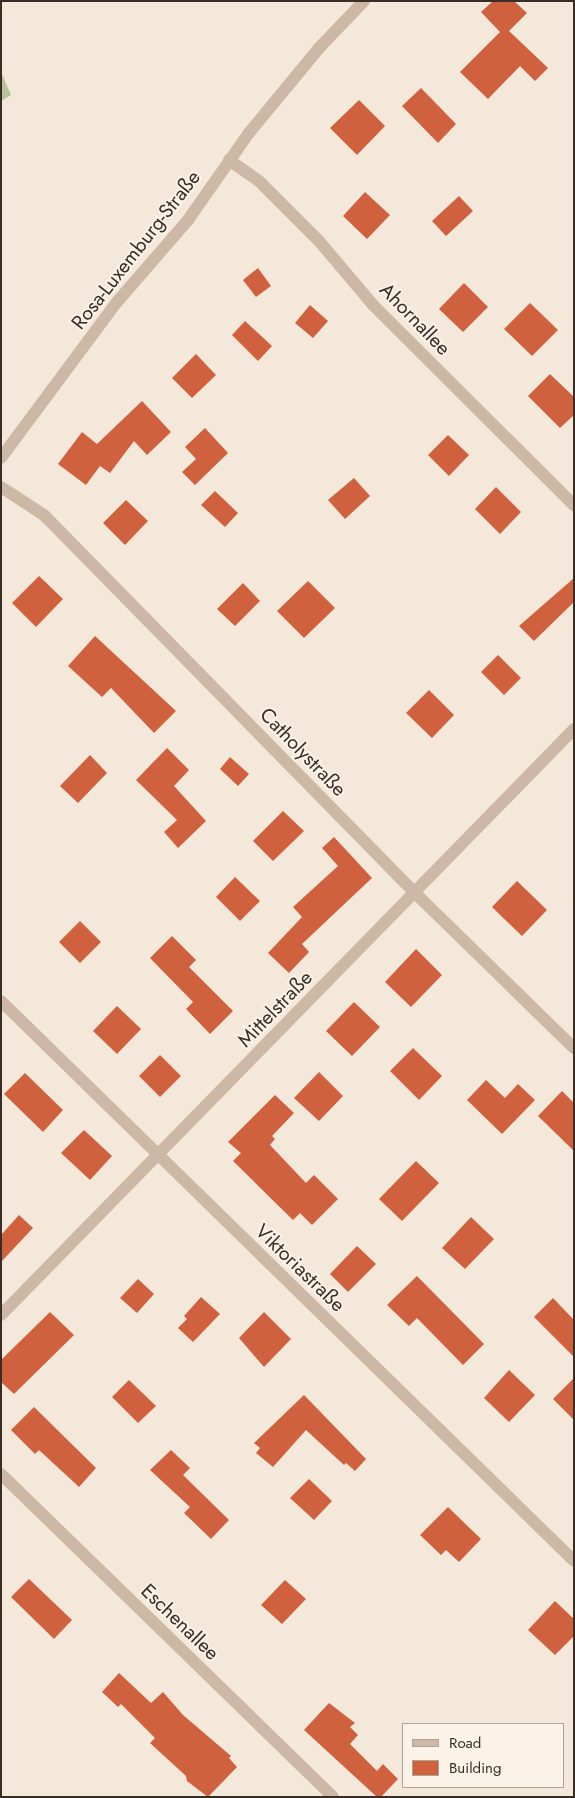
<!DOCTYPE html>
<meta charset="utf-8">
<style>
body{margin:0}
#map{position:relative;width:575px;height:1798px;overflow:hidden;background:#f4e8db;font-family:Jost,sans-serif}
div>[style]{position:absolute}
.green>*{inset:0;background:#b6c49a}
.building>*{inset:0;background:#cf613e}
.minor>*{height:12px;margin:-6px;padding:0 6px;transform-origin:6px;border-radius:6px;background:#cdb8a6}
span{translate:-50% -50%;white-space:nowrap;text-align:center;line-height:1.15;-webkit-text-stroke:4px #fbf2e8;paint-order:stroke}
.street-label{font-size:20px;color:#382d27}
.frame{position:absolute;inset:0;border:2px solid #382d27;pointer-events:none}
.legend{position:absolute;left:402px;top:1723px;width:162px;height:65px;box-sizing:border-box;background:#fbf2e8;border:1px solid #ada39b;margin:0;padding:6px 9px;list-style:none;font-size:15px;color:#382d27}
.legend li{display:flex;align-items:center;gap:10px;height:25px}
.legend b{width:25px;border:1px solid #ada39b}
</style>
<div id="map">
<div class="green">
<div style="clip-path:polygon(1px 72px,11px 95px,1px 101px)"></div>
</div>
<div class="building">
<div style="clip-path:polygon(493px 1px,514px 1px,527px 13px,509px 31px,548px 68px,535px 81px,520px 66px,488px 99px,460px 72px,500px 32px,481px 12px)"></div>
<div style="clip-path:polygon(421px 88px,456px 124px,438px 143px,402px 106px)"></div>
<div style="clip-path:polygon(359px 100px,385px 126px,357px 155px,330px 128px)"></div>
<div style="clip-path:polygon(365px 192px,390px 215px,367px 239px,343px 216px)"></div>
<div style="clip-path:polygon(459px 196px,473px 211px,446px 236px,432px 221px)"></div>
<div style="clip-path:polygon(258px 268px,271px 286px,256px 297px,243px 280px)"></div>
<div style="clip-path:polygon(464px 283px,488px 307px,463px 332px,439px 309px)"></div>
<div style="clip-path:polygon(530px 303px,558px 330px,532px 356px,504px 329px)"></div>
<div style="clip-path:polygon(310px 305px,328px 321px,313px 338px,295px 323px)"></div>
<div style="clip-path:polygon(245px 321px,272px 346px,258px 361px,232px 335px)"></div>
<div style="clip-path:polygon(196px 354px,216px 375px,192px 398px,172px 378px)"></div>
<div style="clip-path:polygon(550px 374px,574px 397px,574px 415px,560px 428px,528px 396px)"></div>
<div style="clip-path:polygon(142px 401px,171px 432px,147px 455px,134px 441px,110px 473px,100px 466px,86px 485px,58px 464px,82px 432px,97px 444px)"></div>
<div style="clip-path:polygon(205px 428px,228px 453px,195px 485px,182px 472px,196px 459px,185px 447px)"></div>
<div style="clip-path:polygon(448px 435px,469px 455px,449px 476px,428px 455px)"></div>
<div style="clip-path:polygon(354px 478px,370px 496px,345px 519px,328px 500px)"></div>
<div style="clip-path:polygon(496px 487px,521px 512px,500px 534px,475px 509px)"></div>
<div style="clip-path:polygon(215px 491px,238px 513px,225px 527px,201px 505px)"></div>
<div style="clip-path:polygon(126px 500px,148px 521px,125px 545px,103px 523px)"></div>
<div style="clip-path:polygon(39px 576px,63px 599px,36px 627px,12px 603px)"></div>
<div style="clip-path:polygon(574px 578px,574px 602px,534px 641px,519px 626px)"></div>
<div style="clip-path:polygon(308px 581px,335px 608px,304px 638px,277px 611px)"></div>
<div style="clip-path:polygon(243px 583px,260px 601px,235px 626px,217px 609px)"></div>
<div style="clip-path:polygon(95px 636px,176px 711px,154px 733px,111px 688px,102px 697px,68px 666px)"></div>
<div style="clip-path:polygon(498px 655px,521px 678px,504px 695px,481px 672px)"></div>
<div style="clip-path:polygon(429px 690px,454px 715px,432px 738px,406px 713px)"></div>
<div style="clip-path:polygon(167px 748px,189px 770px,174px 786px,206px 821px,178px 848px,164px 832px,177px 820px,136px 780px)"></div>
<div style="clip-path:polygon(90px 755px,107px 773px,78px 803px,60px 786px)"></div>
<div style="clip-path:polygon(230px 757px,249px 774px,238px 786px,220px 769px)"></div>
<div style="clip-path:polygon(283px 811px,304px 831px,273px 861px,253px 841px)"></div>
<div style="clip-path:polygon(334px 837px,372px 878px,302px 944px,309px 952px,289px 973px,268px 953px,302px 917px,293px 907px,338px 866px,322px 848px)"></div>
<div style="clip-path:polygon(235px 877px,260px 901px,240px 921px,216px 897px)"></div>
<div style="clip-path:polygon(517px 881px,547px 910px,522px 936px,492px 907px)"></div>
<div style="clip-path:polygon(80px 921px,101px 942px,80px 963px,59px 942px)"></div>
<div style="clip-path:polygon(172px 936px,196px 960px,189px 967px,233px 1011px,210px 1034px,186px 1009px,193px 1002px,150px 958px)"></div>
<div style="clip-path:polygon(416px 949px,442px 975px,411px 1007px,385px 982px)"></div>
<div style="clip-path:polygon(354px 1002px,380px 1027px,352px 1056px,326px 1031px)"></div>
<div style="clip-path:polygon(117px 1006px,141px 1029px,117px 1054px,93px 1031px)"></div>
<div style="clip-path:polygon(413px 1048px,442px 1076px,419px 1100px,390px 1071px)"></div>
<div style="clip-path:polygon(160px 1055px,181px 1076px,160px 1097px,139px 1076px)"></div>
<div style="clip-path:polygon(319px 1072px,343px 1096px,319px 1121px,294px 1098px)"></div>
<div style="clip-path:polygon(25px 1073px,63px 1110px,43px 1132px,4px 1094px)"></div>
<div style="clip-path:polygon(486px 1080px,505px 1098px,518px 1084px,535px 1100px,502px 1134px,467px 1100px)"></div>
<div style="clip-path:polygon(562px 1091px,574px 1103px,574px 1151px,538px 1116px)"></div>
<div style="clip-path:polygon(275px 1095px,294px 1113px,272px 1136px,275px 1139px,270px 1145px,306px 1183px,314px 1175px,338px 1199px,312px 1225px,300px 1213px,293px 1220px,233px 1161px,241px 1153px,228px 1142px)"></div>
<div style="clip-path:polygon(84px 1130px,112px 1156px,90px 1180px,61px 1153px)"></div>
<div style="clip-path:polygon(416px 1161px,439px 1183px,402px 1221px,379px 1199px)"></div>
<div style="clip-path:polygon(19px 1215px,33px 1228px,1px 1262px,1px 1235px)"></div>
<div style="clip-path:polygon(471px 1217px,494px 1239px,465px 1269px,442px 1248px)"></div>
<div style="clip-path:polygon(357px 1246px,376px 1264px,348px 1292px,330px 1274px)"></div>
<div style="clip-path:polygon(417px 1276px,484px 1344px,463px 1365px,417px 1318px,409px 1326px,387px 1305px)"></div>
<div style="clip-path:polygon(138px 1279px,154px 1294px,137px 1313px,120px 1298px)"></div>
<div style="clip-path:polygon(201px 1297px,220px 1314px,193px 1342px,178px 1328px,187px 1319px,184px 1316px)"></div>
<div style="clip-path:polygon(553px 1298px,574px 1320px,574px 1357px,534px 1317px)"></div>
<div style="clip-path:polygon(50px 1312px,74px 1335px,14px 1394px,1px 1382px,1px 1360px)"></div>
<div style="clip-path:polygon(264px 1312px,291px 1339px,264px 1367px,239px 1338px)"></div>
<div style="clip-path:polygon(509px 1370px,535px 1395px,509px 1422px,484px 1398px)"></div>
<div style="clip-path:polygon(574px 1378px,574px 1420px,553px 1399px)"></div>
<div style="clip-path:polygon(129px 1380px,156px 1406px,138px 1423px,112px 1397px)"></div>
<div style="clip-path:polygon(304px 1395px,366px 1459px,355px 1471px,346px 1463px,344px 1465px,306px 1430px,273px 1467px,256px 1453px,260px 1448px,254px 1443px)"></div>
<div style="clip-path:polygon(34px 1407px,96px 1468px,79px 1487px,39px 1450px,35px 1454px,11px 1430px)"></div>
<div style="clip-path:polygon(171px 1450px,190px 1468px,183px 1475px,229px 1520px,211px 1539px,184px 1513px,190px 1507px,150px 1470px)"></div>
<div style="clip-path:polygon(309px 1479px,332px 1501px,314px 1520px,290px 1498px)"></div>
<div style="clip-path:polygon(448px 1507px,481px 1539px,459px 1562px,446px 1550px,441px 1555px,420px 1535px)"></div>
<div style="clip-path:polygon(29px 1579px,72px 1620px,54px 1639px,11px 1597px)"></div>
<div style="clip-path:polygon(285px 1580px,306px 1599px,282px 1624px,261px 1605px)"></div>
<div style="clip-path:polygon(555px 1601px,574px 1619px,574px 1636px,555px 1655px,528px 1630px)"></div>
<div style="clip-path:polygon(119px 1673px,151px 1703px,163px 1692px,183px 1715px,231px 1756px,229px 1758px,237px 1767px,208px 1797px,187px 1781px,186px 1776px,150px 1743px,155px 1738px,121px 1704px,118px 1707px,102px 1692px)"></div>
<div style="clip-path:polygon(329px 1703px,355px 1723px,350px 1727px,358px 1735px,350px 1744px,377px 1771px,383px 1764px,398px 1779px,381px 1797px,377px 1797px,304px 1730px)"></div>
</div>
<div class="minor">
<div style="left:229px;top:160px;width:38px;rotate:35deg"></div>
<div style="left:260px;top:182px;width:83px;rotate:45deg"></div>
<div style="left:319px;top:241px;width:84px;rotate:49.8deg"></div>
<div style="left:373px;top:305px;width:284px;rotate:44.9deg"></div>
<div style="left:1px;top:458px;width:194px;rotate:-53.4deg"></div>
<div style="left:117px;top:302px;width:108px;rotate:-49.1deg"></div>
<div style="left:188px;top:220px;width:106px;rotate:-55deg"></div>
<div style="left:249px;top:133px;width:110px;rotate:-50.5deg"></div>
<div style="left:319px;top:48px;width:65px;rotate:-46.2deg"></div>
<div style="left:1px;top:487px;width:51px;rotate:33.1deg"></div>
<div style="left:44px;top:515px;width:530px;rotate:45.54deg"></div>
<div style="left:415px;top:893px;width:222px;rotate:44.3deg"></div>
<div style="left:1px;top:1001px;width:801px;rotate:44.34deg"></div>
<div style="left:1px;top:1315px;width:820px;rotate:-45.64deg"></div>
<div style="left:1px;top:1474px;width:463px;rotate:44.2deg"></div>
</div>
<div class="street-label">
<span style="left:136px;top:250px;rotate:-52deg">Rosa-Luxemburg-Straße</span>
<span style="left:415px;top:319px;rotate:46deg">Ahornallee</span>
<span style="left:303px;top:752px;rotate:46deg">Catholystraße</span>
<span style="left:275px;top:1009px;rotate:-46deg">Mittelstraße</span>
<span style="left:300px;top:1268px;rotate:44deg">Viktoriastraße</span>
<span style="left:180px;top:1622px;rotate:44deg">Eschenallee</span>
</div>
<div class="frame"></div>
<ul class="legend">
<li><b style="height:6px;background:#cdb8a6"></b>Road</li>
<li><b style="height:14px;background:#cf613e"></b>Building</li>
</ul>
</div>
